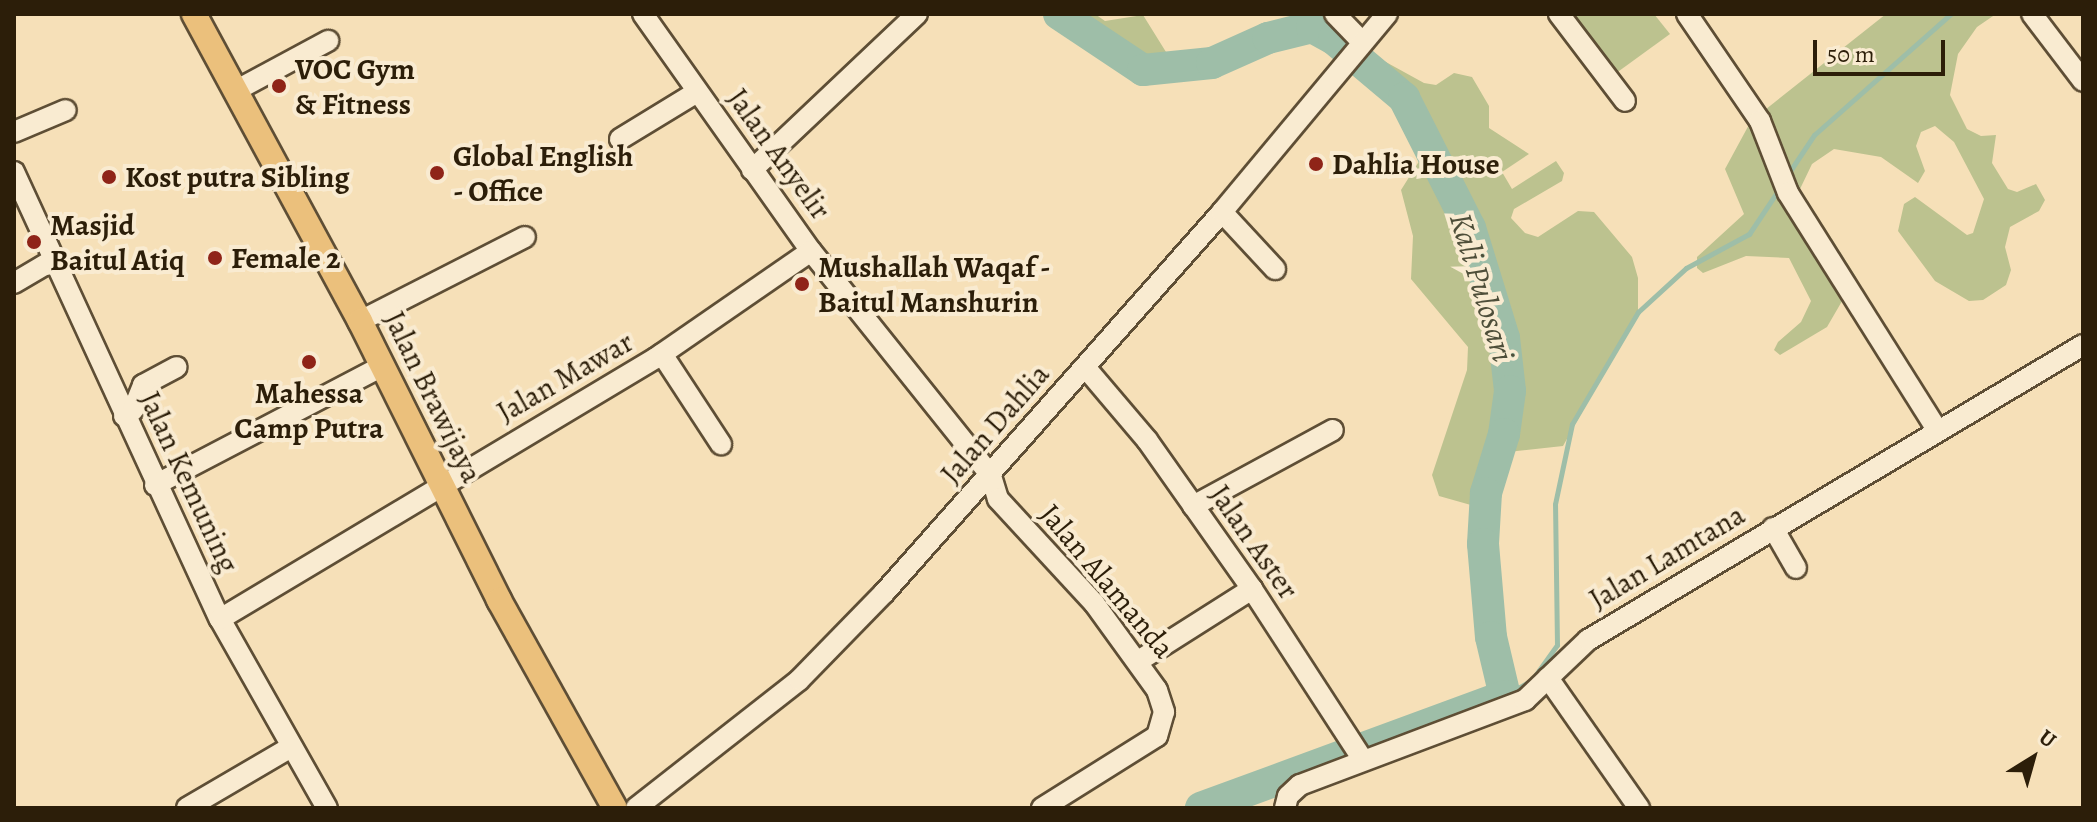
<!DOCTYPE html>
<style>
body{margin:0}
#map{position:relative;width:2097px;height:822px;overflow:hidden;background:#f6e0b8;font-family:Alegreya,serif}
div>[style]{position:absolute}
.green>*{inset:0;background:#bcc28f}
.stream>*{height:5px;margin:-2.5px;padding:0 2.5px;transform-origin:2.5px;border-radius:2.5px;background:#9ebea8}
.river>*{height:32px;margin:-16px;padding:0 16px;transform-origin:16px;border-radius:16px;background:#9ebea8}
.roads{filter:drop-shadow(2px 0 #5e4e35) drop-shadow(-2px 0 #5e4e35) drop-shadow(0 2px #5e4e35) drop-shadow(0 -2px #5e4e35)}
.minor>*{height:20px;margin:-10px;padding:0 10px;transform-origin:10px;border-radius:10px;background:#f9ebd1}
.major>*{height:24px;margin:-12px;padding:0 12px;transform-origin:12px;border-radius:12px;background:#ebc07c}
.dots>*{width:22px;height:22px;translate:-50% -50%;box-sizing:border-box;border:4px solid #f9ebd1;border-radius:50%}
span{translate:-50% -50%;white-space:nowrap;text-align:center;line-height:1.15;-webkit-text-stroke:8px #f9ebd1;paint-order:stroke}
.poi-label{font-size:30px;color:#2c1e09;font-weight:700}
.left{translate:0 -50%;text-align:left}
.street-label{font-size:30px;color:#2c1e09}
.water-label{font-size:32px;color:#4e4e39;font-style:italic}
.frame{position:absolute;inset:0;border:16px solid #2c1e09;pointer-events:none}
.north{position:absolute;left:1993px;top:718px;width:80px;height:80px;-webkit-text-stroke:6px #f9ebd1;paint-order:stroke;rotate:37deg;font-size:22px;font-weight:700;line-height:32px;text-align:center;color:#2c1e09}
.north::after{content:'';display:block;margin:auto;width:28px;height:36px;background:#2c1e09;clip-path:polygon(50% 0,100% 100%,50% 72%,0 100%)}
.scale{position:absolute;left:1813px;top:40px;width:132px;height:36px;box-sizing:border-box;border:4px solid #2c1e09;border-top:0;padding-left:10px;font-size:24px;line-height:28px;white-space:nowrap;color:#2c1e09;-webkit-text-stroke:6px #f9ebd1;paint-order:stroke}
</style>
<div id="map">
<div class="green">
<div style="clip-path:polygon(1059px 14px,1095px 14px,1105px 21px,1143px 15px,1166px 52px,1166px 62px,1161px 68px,1143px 70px)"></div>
<div style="clip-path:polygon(1559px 14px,1654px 14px,1670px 34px,1608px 79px)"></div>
<div style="clip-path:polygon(1886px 14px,1996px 14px,1977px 27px,1958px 54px,1950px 95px,1967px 129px,1981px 136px,1996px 135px,1992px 163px,2008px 189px,2017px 192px,2036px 184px,2045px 200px,2039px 211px,2010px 227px,2005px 247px,2011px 270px,2006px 285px,1983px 300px,1969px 301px,1935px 281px,1898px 231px,1904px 204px,1915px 197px,1967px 235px,1973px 233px,1984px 199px,1954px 142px,1935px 126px,1921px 132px,1916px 146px,1925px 171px,1918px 183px,1881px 157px,1834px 149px,1812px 164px,1800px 189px,1856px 277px,1827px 327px,1780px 355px,1774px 350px,1778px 342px,1801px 322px,1811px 301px,1789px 258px,1746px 256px,1703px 273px,1697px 268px,1697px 257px,1744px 214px,1725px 169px,1751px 121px)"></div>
<div style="clip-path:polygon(1384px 61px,1424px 83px,1436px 85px,1454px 73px,1472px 77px,1489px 106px,1489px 128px,1529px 154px,1502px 172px,1512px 189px,1556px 161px,1564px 173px,1562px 181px,1514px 209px,1511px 218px,1525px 233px,1538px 237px,1578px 211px,1594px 212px,1632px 257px,1638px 278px,1638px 312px,1563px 446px,1499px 453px,1485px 509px,1439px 496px,1432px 475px,1467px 370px,1468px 347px,1411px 279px,1413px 236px,1401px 190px,1423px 155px,1417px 138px,1377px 83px,1378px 66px)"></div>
</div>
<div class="stream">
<div style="left:1788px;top:174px;width:47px;rotate:-56.3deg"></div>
<div style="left:1814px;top:135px;width:183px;rotate:-41.5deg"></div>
<div style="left:1505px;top:696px;width:31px;rotate:-31deg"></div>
<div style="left:1532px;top:680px;width:43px;rotate:-54.5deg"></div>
<div style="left:1557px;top:645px;width:141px;rotate:-90.8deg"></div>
<div style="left:1555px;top:504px;width:82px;rotate:-78deg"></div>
<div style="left:1572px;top:424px;width:130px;rotate:-59.5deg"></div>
<div style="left:1638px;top:312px;width:65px;rotate:-42.5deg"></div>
<div style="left:1686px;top:268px;width:72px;rotate:-28.4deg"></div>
<div style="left:1749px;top:234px;width:54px;rotate:-56.3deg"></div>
</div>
<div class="river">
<div style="left:1059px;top:14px;width:101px;rotate:33.7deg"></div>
<div style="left:1143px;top:70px;width:69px;rotate:-5.8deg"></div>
<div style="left:1212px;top:63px;width:61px;rotate:-24.1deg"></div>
<div style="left:1268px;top:38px;width:45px;rotate:-14deg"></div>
<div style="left:1312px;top:27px;width:25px;rotate:29deg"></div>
<div style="left:1334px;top:39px;width:92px;rotate:40.1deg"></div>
<div style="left:1404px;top:98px;width:146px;rotate:63.1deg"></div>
<div style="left:1470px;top:228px;width:115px;rotate:72.8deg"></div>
<div style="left:1504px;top:338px;width:53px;rotate:83.5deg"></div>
<div style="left:1510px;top:391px;width:43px;rotate:97.9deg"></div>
<div style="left:1504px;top:434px;width:62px;rotate:107deg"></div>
<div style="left:1486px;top:493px;width:51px;rotate:93.4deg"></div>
<div style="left:1483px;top:544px;width:93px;rotate:85.1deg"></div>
<div style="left:1491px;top:637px;width:61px;rotate:76.7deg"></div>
<div style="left:1505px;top:696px;width:324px;rotate:159.8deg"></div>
</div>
<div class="roads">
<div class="minor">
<div style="left:643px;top:14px;width:291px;rotate:54.7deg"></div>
<div style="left:811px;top:251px;width:288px;rotate:51.3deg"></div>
<div style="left:991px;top:476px;width:24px;rotate:73deg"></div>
<div style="left:998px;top:499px;width:142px;rotate:47.3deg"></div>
<div style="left:1094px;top:603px;width:107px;rotate:54.1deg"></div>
<div style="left:1157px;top:690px;width:23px;rotate:72deg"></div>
<div style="left:1164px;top:712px;width:25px;rotate:106deg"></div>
<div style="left:1157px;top:736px;width:136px;rotate:147.9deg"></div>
<div style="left:1335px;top:14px;width:37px;rotate:46deg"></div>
<div style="left:1559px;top:14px;width:109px;rotate:52.8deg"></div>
<div style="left:1687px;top:14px;width:130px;rotate:55.7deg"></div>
<div style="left:1760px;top:121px;width:77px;rotate:68.7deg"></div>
<div style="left:1788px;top:193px;width:280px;rotate:57.8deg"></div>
<div style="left:2032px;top:14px;width:84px;rotate:52.7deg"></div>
<div style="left:235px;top:91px;width:106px;rotate:-28.3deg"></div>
<div style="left:14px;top:132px;width:56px;rotate:-22.9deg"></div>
<div style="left:620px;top:139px;width:90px;rotate:-31.4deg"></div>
<div style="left:752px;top:170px;width:227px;rotate:-43.4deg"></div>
<div style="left:14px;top:172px;width:492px;rotate:65.3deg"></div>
<div style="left:220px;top:619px;width:217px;rotate:60.5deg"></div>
<div style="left:1222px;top:212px;width:78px;rotate:47.1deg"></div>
<div style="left:14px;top:283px;width:45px;rotate:-30.5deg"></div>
<div style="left:360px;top:321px;width:185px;rotate:-27deg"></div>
<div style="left:662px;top:354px;width:108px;rotate:56.8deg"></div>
<div style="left:1085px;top:367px;width:96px;rotate:49.7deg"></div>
<div style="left:1147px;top:440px;width:182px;rotate:54.8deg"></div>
<div style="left:1252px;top:589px;width:204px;rotate:57deg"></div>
<div style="left:124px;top:416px;width:11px;rotate:-34deg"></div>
<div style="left:133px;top:410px;width:27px;rotate:-68deg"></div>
<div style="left:143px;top:385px;width:38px;rotate:-28deg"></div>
<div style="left:155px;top:485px;width:257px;rotate:-27.6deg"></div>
<div style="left:1193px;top:506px;width:159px;rotate:-28.5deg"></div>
<div style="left:1773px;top:528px;width:46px;rotate:60.1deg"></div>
<div style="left:220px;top:619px;width:508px;rotate:-30.91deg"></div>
<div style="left:656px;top:358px;width:188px;rotate:-34.6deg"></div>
<div style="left:1140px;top:660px;width:133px;rotate:-32.4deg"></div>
<div style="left:1548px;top:678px;width:159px;rotate:55deg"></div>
<div style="left:187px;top:808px;width:121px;rotate:-30.4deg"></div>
<div style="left:636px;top:808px;width:207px;rotate:-38.1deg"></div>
<div style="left:799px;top:680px;width:122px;rotate:-45.7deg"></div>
<div style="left:884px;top:593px;width:509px;rotate:-48.42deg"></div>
<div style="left:1222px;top:212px;width:258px;rotate:-50.2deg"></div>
<div style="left:1285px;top:808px;width:12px;rotate:-76deg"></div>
<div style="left:1288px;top:796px;width:16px;rotate:-43deg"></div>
<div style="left:1300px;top:785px;width:241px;rotate:-20.7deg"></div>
<div style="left:1525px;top:700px;width:87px;rotate:-43.6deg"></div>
<div style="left:1588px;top:640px;width:576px;rotate:-30.79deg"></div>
</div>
<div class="major">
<div style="left:194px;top:14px;width:349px;rotate:61.6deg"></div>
<div style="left:360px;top:321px;width:312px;rotate:63.5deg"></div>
<div style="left:499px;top:600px;width:238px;rotate:60.9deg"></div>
</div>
</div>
<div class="dots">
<div style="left:279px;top:86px;background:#8f2418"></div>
<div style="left:1316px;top:164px;background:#8f2418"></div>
<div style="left:437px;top:173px;background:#8f2418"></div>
<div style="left:109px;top:177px;background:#8f2418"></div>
<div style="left:34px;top:242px;background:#8f2418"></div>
<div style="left:215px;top:258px;background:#8f2418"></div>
<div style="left:802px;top:284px;background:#8f2418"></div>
<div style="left:309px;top:362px;background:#8f2418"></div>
</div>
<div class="poi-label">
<span class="left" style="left:295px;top:86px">VOC Gym<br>&amp; Fitness</span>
<span class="left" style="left:453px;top:173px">Global English<br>- Office</span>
<span class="left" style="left:1332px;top:164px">Dahlia House</span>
<span class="left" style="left:125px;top:177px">Kost putra Sibling</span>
<span class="left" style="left:50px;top:242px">Masjid<br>Baitul Atiq</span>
<span class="left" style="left:231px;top:258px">Female 2</span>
<span class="left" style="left:818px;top:284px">Mushallah Waqaf -<br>Baitul Manshurin</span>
<span style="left:309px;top:410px">Mahessa<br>Camp Putra</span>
</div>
<div class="street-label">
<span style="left:779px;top:154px;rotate:54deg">Jalan Anyelir</span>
<span style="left:565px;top:377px;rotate:-30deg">Jalan Mawar</span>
<span style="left:433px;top:397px;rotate:64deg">Jalan Brawijaya</span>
<span style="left:995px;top:424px;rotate:-49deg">Jalan Dahlia</span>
<span style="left:189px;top:482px;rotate:65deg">Jalan Kemuning</span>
<span style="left:1254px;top:542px;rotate:55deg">Jalan Aster</span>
<span style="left:1667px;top:557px;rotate:-31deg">Jalan Lamtana</span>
<span style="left:1107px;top:581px;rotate:50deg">Jalan Alamanda</span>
</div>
<div class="water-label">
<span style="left:1482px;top:287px;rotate:73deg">Kali Pulosari</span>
</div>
<div class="frame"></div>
<div class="north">U</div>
<div class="scale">50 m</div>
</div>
